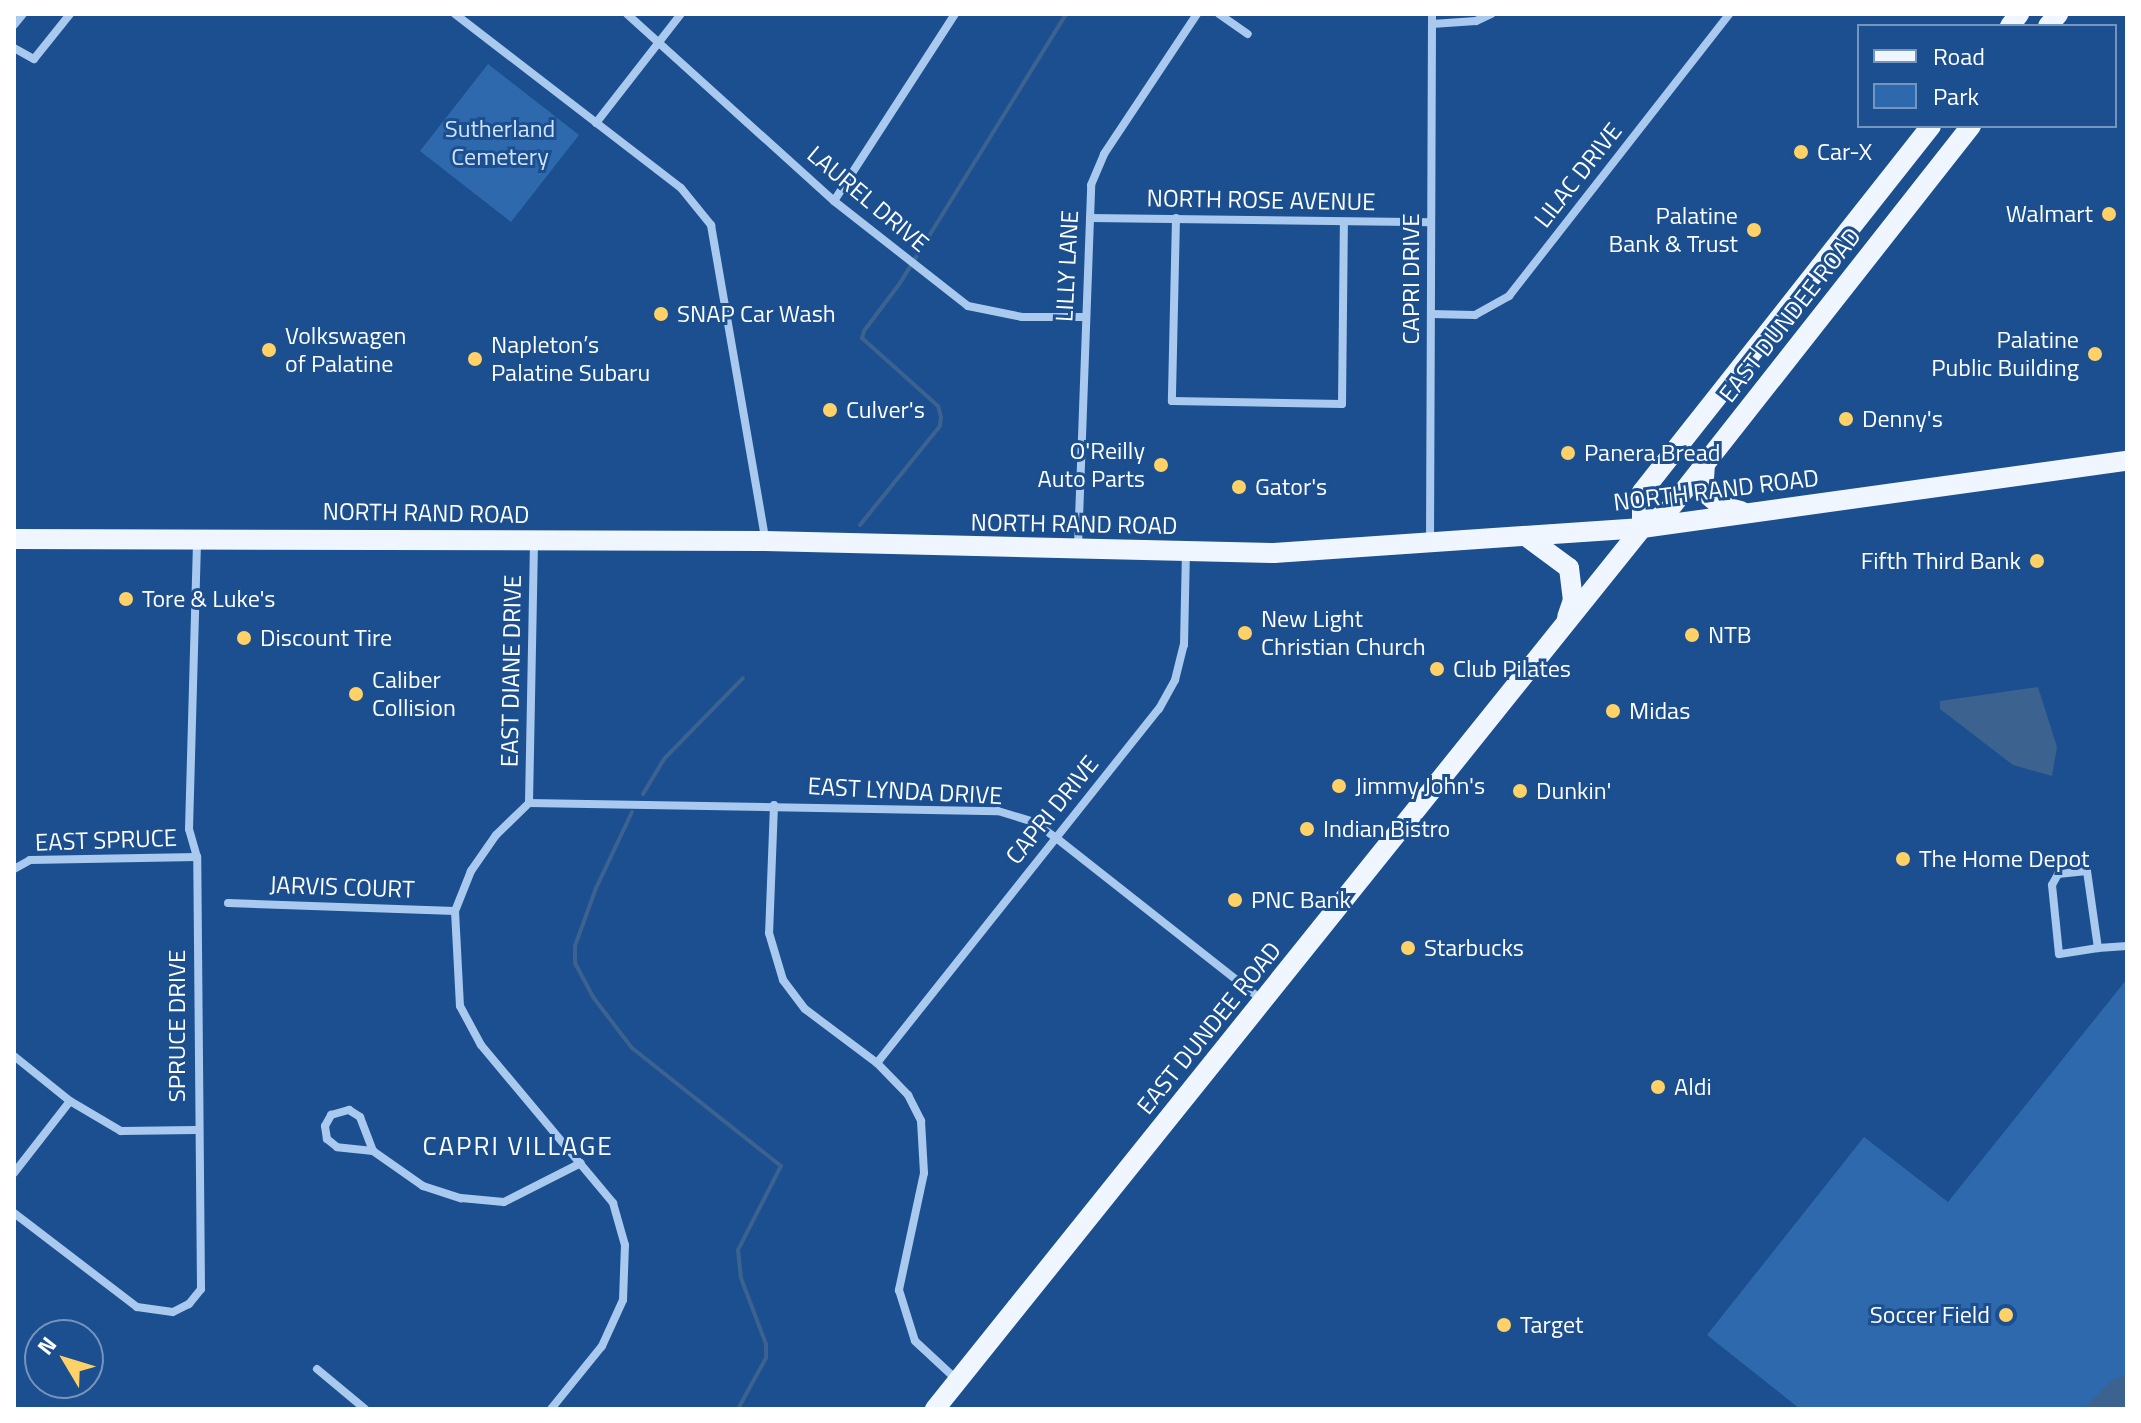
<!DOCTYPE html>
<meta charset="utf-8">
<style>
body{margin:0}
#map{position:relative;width:2141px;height:1423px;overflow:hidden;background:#1b4f8f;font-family:"Titillium Web",sans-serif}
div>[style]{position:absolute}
.green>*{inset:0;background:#2e69ad}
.water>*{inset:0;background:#3c6290}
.stream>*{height:4px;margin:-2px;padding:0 2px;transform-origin:2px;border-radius:2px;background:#3c6290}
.street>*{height:8px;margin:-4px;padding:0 4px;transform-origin:4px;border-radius:4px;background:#a9c9ee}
.primary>*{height:20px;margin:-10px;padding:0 10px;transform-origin:10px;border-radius:10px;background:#f0f6ff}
.dots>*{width:22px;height:22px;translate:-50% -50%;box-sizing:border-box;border:4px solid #1b4f8f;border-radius:50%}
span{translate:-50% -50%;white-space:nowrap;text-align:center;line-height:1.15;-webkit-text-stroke:6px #1b4f8f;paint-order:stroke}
.park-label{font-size:24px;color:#cfe3fa}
.poi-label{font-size:24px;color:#fff}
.left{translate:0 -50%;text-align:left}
.right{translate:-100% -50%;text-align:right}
.street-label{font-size:24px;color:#fff}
.neighbourhood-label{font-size:26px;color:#fff;letter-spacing:2px}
.frame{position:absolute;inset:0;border:16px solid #fff;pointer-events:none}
.legend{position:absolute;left:1857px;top:24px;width:260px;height:104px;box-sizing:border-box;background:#1b4f8f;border:2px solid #7695bc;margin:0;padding:10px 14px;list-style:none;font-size:24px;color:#fff}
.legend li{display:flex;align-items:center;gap:16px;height:40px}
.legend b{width:40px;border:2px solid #7695bc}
.north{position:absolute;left:24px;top:1319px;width:80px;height:80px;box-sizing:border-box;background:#1b4f8f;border:2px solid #7695bc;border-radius:50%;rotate:308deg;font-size:22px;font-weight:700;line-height:32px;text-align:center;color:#fff}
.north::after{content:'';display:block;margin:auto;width:28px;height:36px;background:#ffd166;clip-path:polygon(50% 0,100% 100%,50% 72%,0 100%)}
</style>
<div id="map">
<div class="green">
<div style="clip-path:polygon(488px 64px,579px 135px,511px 222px,420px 151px)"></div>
<div style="clip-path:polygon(2127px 979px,2127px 1409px,1800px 1409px,1707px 1335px,1864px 1137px,1948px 1202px)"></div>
</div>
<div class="water">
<div style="clip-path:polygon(2038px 687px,2057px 747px,2052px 776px,2013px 765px,1940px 709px,1940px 701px)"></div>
<div style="clip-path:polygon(2127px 1375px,2127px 1409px,2083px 1409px,2112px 1380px)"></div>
</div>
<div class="stream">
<div style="left:860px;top:525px;width:127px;rotate:-51.1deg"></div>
<div style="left:940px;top:426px;width:9px;rotate:-84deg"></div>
<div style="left:941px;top:417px;width:11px;rotate:-105deg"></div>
<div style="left:938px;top:406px;width:102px;rotate:-138.2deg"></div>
<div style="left:862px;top:338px;width:7px;rotate:-74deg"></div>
<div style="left:864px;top:331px;width:60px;rotate:-53.1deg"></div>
<div style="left:900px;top:283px;width:316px;rotate:-58.3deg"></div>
<div style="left:643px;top:794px;width:41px;rotate:-59deg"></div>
<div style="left:664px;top:759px;width:113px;rotate:-45.7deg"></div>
<div style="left:632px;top:812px;width:84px;rotate:115.3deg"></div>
<div style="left:596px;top:888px;width:62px;rotate:109.9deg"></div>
<div style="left:575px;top:946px;width:17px;rotate:90deg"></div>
<div style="left:575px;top:963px;width:38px;rotate:62deg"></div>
<div style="left:593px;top:997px;width:64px;rotate:52.6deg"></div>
<div style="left:632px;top:1048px;width:190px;rotate:38.4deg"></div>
<div style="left:781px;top:1166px;width:94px;rotate:117.1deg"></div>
<div style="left:738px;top:1250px;width:28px;rotate:84deg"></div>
<div style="left:741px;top:1278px;width:71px;rotate:69.3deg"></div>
<div style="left:766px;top:1344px;width:14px;rotate:90deg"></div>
<div style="left:766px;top:1358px;width:58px;rotate:118.8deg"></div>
</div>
<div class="street">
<div style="left:455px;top:14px;width:285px;rotate:37.6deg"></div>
<div style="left:681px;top:188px;width:48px;rotate:51deg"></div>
<div style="left:711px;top:225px;width:319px;rotate:80.2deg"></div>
<div style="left:627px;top:14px;width:279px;rotate:42.1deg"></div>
<div style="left:834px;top:201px;width:170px;rotate:38.1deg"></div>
<div style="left:968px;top:306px;width:55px;rotate:11.5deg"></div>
<div style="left:1022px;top:317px;width:62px"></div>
<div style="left:1219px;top:14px;width:35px;rotate:35deg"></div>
<div style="left:1432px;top:24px;width:44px;rotate:-3.9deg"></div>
<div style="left:1476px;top:21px;width:17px;rotate:-25deg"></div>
<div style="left:14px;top:25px;width:14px;rotate:-51deg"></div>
<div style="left:14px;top:48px;width:23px;rotate:29deg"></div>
<div style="left:34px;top:59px;width:58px;rotate:-51.3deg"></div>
<div style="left:596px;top:123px;width:138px;rotate:-52.1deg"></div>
<div style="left:834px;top:201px;width:223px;rotate:-57.1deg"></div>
<div style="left:1090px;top:218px;width:341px;rotate:0.7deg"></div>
<div style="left:1176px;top:218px;width:183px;rotate:91.3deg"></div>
<div style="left:1172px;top:401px;width:170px;rotate:1deg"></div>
<div style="left:1342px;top:404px;width:182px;rotate:-89.4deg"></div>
<div style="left:1431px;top:314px;width:44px;rotate:1.3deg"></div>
<div style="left:1475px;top:315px;width:39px;rotate:-29deg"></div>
<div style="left:1509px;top:296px;width:358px;rotate:-52deg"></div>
<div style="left:1430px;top:543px;width:529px;rotate:-89.78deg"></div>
<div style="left:1078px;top:546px;width:361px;rotate:-87.9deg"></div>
<div style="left:1091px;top:185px;width:34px;rotate:-67deg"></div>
<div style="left:1104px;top:154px;width:168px;rotate:-56.4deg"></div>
<div style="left:529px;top:803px;width:469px;rotate:1deg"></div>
<div style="left:998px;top:811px;width:38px;rotate:17deg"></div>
<div style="left:1034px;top:822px;width:26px;rotate:36deg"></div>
<div style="left:1055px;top:837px;width:262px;rotate:38.2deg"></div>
<div style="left:529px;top:803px;width:46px;rotate:135.9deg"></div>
<div style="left:496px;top:835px;width:44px;rotate:124.8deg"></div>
<div style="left:471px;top:871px;width:43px;rotate:111.8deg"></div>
<div style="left:455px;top:911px;width:95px;rotate:87deg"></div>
<div style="left:460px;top:1006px;width:44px;rotate:61.7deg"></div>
<div style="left:481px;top:1045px;width:206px;rotate:50.1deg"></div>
<div style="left:613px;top:1203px;width:44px;rotate:74.1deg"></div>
<div style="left:625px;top:1245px;width:55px;rotate:92.1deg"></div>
<div style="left:623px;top:1300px;width:51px;rotate:114.5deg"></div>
<div style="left:602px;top:1346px;width:81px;rotate:129deg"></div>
<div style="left:529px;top:803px;width:262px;rotate:-88.9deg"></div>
<div style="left:774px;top:805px;width:128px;rotate:92.2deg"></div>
<div style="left:769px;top:933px;width:49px;rotate:73.4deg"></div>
<div style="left:783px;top:980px;width:36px;rotate:53deg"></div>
<div style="left:805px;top:1009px;width:90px;rotate:36.9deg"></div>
<div style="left:877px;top:1063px;width:45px;rotate:45.9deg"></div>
<div style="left:908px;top:1095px;width:29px;rotate:63deg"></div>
<div style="left:921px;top:1121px;width:52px;rotate:86.7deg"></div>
<div style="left:924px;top:1173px;width:120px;rotate:102.1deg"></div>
<div style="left:899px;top:1290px;width:53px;rotate:72.6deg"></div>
<div style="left:915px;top:1341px;width:57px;rotate:42.9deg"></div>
<div style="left:14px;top:869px;width:18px;rotate:-29deg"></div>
<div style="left:30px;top:860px;width:167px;rotate:-1deg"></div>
<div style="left:228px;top:903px;width:227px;rotate:2deg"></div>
<div style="left:2098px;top:948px;width:39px;rotate:171deg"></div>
<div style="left:2059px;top:954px;width:69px;rotate:-95.8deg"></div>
<div style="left:2052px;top:885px;width:13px;rotate:-61deg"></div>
<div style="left:2058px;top:874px;width:29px;rotate:-6deg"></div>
<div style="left:2087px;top:871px;width:78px;rotate:81.9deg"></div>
<div style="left:2098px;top:948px;width:29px;rotate:-4deg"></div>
<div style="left:14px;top:1056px;width:72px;rotate:38.8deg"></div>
<div style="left:70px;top:1101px;width:59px;rotate:30.5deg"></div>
<div style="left:121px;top:1131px;width:75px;rotate:-0.8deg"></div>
<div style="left:877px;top:1063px;width:453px;rotate:-51.5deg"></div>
<div style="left:1159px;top:709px;width:33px;rotate:-61deg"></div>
<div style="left:1175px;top:680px;width:36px;rotate:-76deg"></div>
<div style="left:1184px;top:645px;width:92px;rotate:-88.8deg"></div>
<div style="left:349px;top:1110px;width:13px;rotate:32deg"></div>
<div style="left:360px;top:1117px;width:36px;rotate:69deg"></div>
<div style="left:373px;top:1151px;width:36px;rotate:-174deg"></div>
<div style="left:337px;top:1147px;width:13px;rotate:-141deg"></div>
<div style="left:327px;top:1139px;width:13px;rotate:-99deg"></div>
<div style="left:325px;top:1126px;width:13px;rotate:-61deg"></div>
<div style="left:331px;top:1115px;width:19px;rotate:-16deg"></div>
<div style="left:373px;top:1151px;width:61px;rotate:35deg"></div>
<div style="left:423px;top:1186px;width:40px;rotate:18deg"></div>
<div style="left:461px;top:1198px;width:43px;rotate:5.3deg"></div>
<div style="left:504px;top:1202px;width:86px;rotate:-26.9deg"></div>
<div style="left:14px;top:1173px;width:91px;rotate:-52.1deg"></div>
<div style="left:14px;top:1213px;width:155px;rotate:37.4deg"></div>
<div style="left:137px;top:1307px;width:36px;rotate:8deg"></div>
<div style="left:173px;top:1312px;width:18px;rotate:-27deg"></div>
<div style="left:189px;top:1304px;width:19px;rotate:-51deg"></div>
<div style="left:201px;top:1289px;width:432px;rotate:-90.5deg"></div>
<div style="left:197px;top:857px;width:29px;rotate:-106deg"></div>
<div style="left:189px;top:829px;width:288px;rotate:-88.4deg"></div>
<div style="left:317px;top:1369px;width:62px;rotate:39.8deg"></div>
</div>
<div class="primary">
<div style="left:2010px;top:26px;width:15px;rotate:-53deg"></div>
<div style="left:2048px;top:26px;width:16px;rotate:-50deg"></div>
<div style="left:1705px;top:464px;width:27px;rotate:94deg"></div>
<div style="left:1703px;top:491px;width:23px;rotate:40deg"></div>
<div style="left:1721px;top:506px;width:21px;rotate:14deg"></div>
<div style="left:1642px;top:528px;width:36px;rotate:-90deg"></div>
<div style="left:1642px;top:492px;width:466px;rotate:-51.7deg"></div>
<div style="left:1527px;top:537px;width:52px;rotate:36.4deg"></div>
<div style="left:1569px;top:568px;width:32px;rotate:83deg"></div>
<div style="left:1573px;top:600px;width:18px;rotate:109deg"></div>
<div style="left:14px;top:539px;width:751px;rotate:0.15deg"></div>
<div style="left:765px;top:541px;width:509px;rotate:1.35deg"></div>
<div style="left:1274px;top:553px;width:369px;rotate:-3.9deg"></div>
<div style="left:1642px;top:528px;width:490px;rotate:-7.9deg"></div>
<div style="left:935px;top:1409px;width:1130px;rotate:-51.25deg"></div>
<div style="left:1642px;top:528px;width:31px;rotate:-33deg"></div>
<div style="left:1668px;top:511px;width:490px;rotate:-51.8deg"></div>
</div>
<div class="dots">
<div style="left:1801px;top:152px;background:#ffd166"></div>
<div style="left:2109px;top:214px;background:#ffd166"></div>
<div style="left:1754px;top:230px;background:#ffd166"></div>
<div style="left:661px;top:314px;background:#ffd166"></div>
<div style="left:269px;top:350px;background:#ffd166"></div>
<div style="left:2095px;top:354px;background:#ffd166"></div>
<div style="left:475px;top:359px;background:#ffd166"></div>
<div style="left:830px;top:410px;background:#ffd166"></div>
<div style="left:1846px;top:419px;background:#ffd166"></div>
<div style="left:1568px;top:453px;background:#ffd166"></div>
<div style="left:1161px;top:465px;background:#ffd166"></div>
<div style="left:1239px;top:487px;background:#ffd166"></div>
<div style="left:2037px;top:561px;background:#ffd166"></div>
<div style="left:126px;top:599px;background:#ffd166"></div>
<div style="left:1245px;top:633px;background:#ffd166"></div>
<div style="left:1692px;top:635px;background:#ffd166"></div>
<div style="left:244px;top:638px;background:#ffd166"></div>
<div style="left:1437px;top:669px;background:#ffd166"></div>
<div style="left:356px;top:694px;background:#ffd166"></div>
<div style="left:1613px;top:711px;background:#ffd166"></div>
<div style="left:1339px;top:786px;background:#ffd166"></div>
<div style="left:1520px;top:791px;background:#ffd166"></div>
<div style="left:1307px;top:829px;background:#ffd166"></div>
<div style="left:1903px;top:859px;background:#ffd166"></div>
<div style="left:1235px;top:900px;background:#ffd166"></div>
<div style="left:1408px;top:948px;background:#ffd166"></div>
<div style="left:1658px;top:1087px;background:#ffd166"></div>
<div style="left:2006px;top:1315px;background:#ffd166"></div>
<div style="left:1504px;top:1325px;background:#ffd166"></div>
</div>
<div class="park-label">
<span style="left:500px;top:143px">Sutherland<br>Cemetery</span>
</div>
<div class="poi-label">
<span class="left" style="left:1817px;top:152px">Car-X</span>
<span class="right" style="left:2093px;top:214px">Walmart</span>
<span class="right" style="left:1738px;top:230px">Palatine<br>Bank &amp; Trust</span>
<span class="left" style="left:677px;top:314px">SNAP Car Wash</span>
<span class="left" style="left:285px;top:350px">Volkswagen<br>of Palatine</span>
<span class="right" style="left:2079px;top:354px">Palatine<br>Public Building</span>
<span class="left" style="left:491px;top:359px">Napleton’s<br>Palatine Subaru</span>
<span class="left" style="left:846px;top:410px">Culver's</span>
<span class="left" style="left:1862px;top:419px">Denny's</span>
<span class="right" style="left:1145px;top:465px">O'Reilly<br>Auto Parts</span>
<span class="left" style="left:1584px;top:453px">Panera Bread</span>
<span class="left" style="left:1255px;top:487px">Gator's</span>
<span class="right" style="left:2021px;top:561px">Fifth Third Bank</span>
<span class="left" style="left:142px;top:599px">Tore &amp; Luke's</span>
<span class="left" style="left:1261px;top:633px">New Light<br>Christian Church</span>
<span class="left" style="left:1708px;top:635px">NTB</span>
<span class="left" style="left:260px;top:638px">Discount Tire</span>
<span class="left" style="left:1453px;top:669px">Club Pilates</span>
<span class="left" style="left:372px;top:694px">Caliber<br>Collision</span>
<span class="left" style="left:1629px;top:711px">Midas</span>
<span class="left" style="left:1355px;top:786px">Jimmy John's</span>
<span class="left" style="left:1536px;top:791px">Dunkin'</span>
<span class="left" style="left:1323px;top:829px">Indian Bistro</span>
<span class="left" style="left:1919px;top:859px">The Home Depot</span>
<span class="left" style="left:1251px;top:900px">PNC Bank</span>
<span class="left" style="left:1424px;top:948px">Starbucks</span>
<span class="left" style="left:1674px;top:1087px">Aldi</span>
<span class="right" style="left:1990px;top:1315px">Soccer Field</span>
<span class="left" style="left:1520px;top:1325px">Target</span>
</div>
<div class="street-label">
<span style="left:1578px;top:175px;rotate:-52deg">LILAC DRIVE</span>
<span style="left:868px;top:199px;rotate:40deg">LAUREL DRIVE</span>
<span style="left:1261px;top:200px;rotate:1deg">NORTH ROSE AVENUE</span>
<span style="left:1067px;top:266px;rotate:-87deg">LILLY LANE</span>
<span style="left:1411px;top:279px;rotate:-90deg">CAPRI DRIVE</span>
<span style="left:1790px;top:315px;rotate:-52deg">EAST DUNDEE ROAD</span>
<span style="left:1716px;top:490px;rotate:-7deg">NORTH RAND ROAD</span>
<span style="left:426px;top:513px;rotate:1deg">NORTH RAND ROAD</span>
<span style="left:1074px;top:524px;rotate:1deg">NORTH RAND ROAD</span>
<span style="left:511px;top:671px;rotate:-89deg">EAST DIANE DRIVE</span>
<span style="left:905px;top:791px;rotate:3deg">EAST LYNDA DRIVE</span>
<span style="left:1052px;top:810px;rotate:-51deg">CAPRI DRIVE</span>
<span style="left:106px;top:840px;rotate:-2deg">EAST SPRUCE</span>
<span style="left:342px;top:887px;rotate:2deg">JARVIS COURT</span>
<span style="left:177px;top:1026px;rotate:-90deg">SPRUCE DRIVE</span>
<span style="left:1209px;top:1028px;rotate:-51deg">EAST DUNDEE ROAD</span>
</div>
<div class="neighbourhood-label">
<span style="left:518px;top:1146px">CAPRI VILLAGE</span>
</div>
<div class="frame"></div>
<ul class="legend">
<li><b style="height:10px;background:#f0f6ff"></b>Road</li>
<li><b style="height:22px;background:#2e69ad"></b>Park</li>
</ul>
<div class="north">N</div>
</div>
